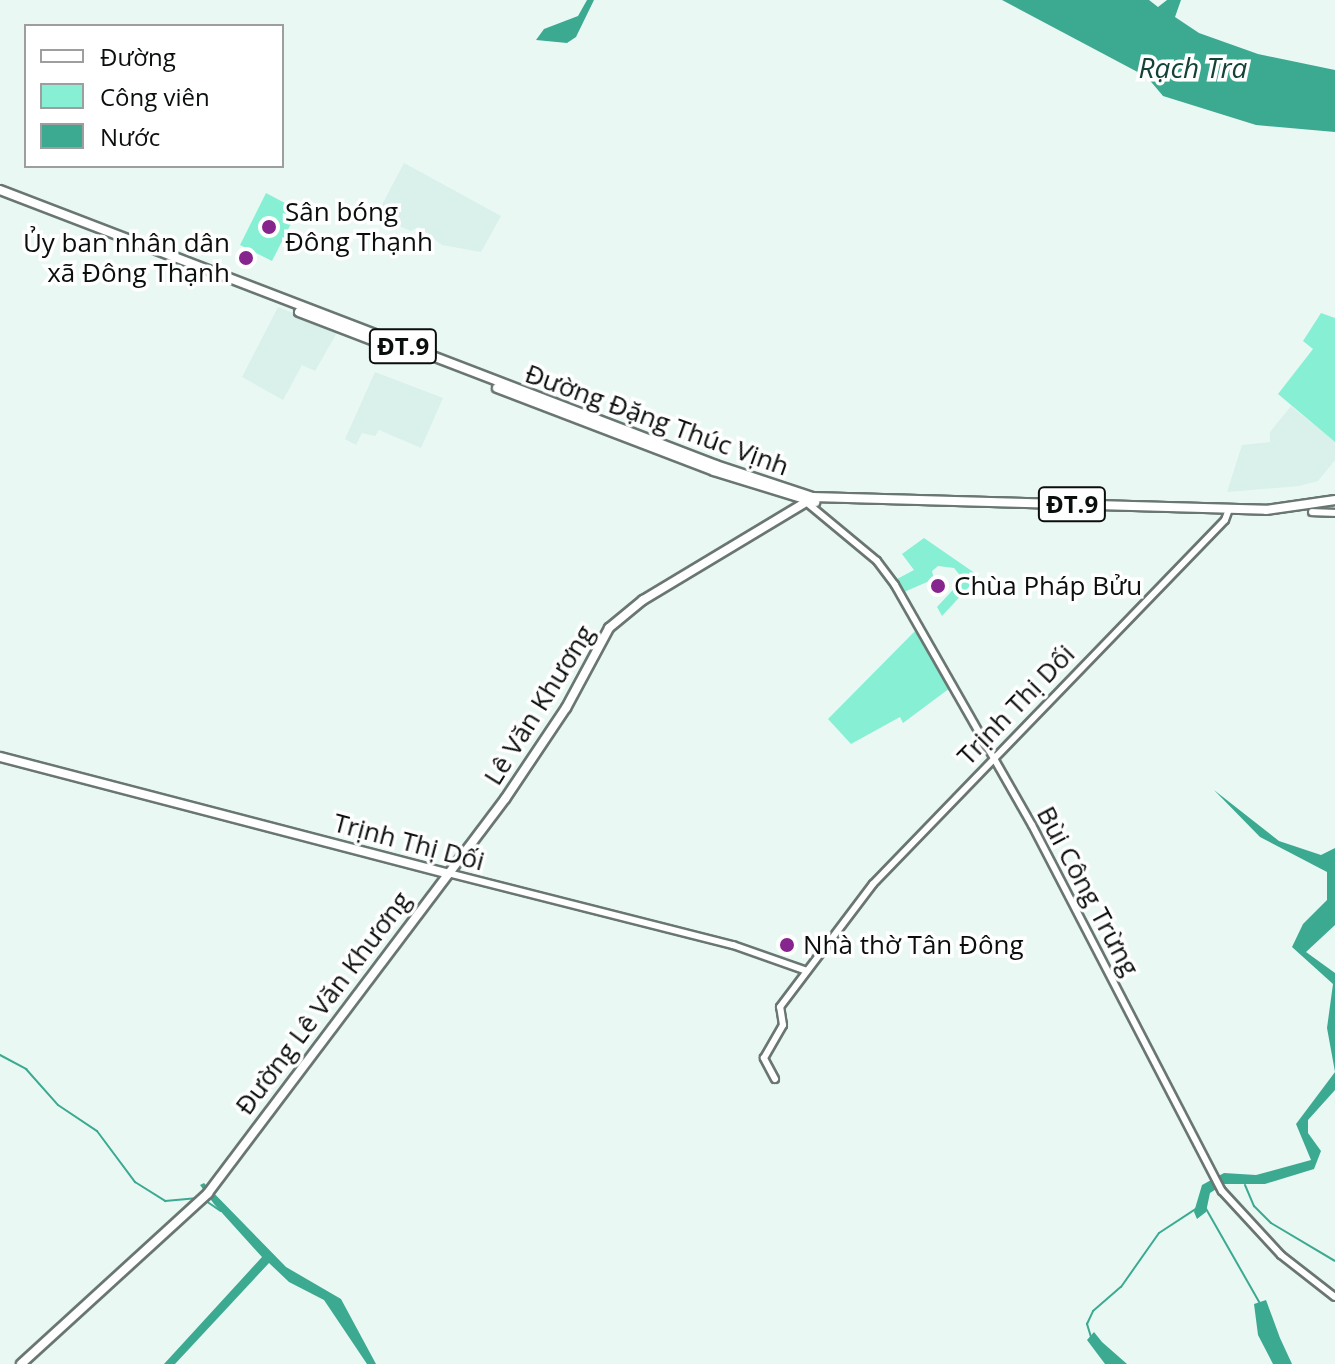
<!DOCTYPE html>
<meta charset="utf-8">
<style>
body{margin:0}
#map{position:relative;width:1335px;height:1364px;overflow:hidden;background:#eaf8f4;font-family:"Open Sans",sans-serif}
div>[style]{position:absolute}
.built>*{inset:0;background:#d9f1ea}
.green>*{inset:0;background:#87efd4}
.water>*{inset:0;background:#3caa91}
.stream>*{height:2px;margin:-1px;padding:0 1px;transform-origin:1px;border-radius:1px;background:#3caa91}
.roads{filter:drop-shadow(2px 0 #697672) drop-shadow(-2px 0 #697672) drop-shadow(0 2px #697672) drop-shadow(0 -2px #697672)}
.minor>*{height:6px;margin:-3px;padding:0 3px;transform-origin:3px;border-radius:3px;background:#fff}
.major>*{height:8px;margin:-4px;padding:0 4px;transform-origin:4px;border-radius:4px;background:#fff}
.dots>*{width:22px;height:22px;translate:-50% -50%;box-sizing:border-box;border:4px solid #fff;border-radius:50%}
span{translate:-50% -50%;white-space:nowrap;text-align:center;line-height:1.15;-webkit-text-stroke:7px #fff;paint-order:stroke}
.shield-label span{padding:2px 6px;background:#fff;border:2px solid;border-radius:6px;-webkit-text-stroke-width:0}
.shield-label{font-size:24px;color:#0a0e0d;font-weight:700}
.poi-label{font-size:26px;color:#0a0e0d}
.left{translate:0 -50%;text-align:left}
.right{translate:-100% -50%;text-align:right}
.street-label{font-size:26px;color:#0a0e0d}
.water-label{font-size:28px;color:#134338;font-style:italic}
.legend{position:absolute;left:24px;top:24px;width:260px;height:144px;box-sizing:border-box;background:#fff;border:2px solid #9d9f9e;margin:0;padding:10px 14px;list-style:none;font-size:24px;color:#0a0e0d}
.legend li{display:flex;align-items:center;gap:16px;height:40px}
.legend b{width:40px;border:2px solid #9d9f9e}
</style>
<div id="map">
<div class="built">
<div style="clip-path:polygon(404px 163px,501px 216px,481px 252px,442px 245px,419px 227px,411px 231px,376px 216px)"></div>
<div style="clip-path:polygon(278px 307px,338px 331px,315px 371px,302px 365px,283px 400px,242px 377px)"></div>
<div style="clip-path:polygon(375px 372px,443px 398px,421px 448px,379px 430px,375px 436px,362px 433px,356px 445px,345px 439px)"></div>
<div style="clip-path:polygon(1291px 406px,1335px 442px,1335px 460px,1318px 481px,1299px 486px,1227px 492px,1242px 445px,1270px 442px,1270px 432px)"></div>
</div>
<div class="green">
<div style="clip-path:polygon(266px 193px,298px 210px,272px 261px,240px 245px)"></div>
<div style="clip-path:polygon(1321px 313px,1335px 318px,1335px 442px,1278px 394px,1313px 349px,1303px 341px)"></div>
<div style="clip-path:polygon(924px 538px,979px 576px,942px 616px,937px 607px,963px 579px,954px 568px,938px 566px,932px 571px,934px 579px,904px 592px,897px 579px,914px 570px,902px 554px)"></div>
<div style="clip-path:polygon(916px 630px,950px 688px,903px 723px,900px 717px,851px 744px,828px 719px)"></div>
</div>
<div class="water">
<div style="clip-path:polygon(587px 0,594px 0,576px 37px,567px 43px,536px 40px,544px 29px,578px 16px)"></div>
<div style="clip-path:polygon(1002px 0,1149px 0,1158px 7px,1167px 0,1181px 0,1175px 17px,1199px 33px,1258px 54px,1335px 70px,1335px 132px,1256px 125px,1163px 96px,1147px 77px)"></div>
<div style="clip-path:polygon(1214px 790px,1279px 841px,1321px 855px,1335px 848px,1335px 925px,1306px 952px,1335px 973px,1335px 1090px,1308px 1120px,1308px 1133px,1321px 1151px,1314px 1169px,1265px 1184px,1224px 1184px,1210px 1193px,1206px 1212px,1197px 1219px,1194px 1212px,1202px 1185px,1224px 1173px,1256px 1175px,1311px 1160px,1296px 1124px,1335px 1072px,1327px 1028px,1333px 984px,1292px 947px,1303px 924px,1327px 900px,1327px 872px,1260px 837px)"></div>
<div style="clip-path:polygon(204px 1183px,286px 1267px,341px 1299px,376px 1364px,367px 1364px,324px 1300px,289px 1282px,269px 1263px,175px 1364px,164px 1364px,262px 1257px,214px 1204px,200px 1185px)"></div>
<div style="clip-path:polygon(1266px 1300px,1280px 1338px,1292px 1364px,1273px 1364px,1258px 1335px,1254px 1304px)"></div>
<div style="clip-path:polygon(1094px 1332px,1102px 1342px,1127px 1364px,1105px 1364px,1087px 1340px)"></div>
</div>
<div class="stream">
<div style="left:0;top:1055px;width:30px;rotate:28deg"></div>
<div style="left:26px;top:1069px;width:48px;rotate:48.4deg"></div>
<div style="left:58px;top:1105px;width:47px;rotate:33.7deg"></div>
<div style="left:97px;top:1131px;width:64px;rotate:53.3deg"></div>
<div style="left:135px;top:1182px;width:36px;rotate:32deg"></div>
<div style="left:165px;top:1201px;width:36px;rotate:-5deg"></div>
<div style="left:1245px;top:1185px;width:23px;rotate:67deg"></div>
<div style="left:1254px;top:1206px;width:24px;rotate:45deg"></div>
<div style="left:1271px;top:1223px;width:74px;rotate:30.7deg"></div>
<div style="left:206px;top:1201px;width:18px;rotate:34deg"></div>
<div style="left:1205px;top:1207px;width:113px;rotate:60.3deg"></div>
<div style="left:1091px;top:1337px;width:14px;rotate:-107deg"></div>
<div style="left:1087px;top:1324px;width:14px;rotate:-65deg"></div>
<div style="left:1093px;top:1311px;width:37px;rotate:-41deg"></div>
<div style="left:1121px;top:1287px;width:66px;rotate:-54.9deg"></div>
<div style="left:1159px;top:1233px;width:45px;rotate:-33.3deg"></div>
</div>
<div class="roads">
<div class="minor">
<div style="left:806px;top:502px;width:92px;rotate:39.7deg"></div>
<div style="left:877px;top:561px;width:30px;rotate:53deg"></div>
<div style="left:895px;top:585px;width:276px;rotate:60.3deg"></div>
<div style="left:1032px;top:825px;width:412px;rotate:62.6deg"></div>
<div style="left:1222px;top:1191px;width:87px;rotate:47.3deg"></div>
<div style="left:1281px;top:1255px;width:68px;rotate:37.9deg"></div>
<div style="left:1312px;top:512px;width:23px;rotate:2deg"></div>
<div style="left:448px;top:873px;width:294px;rotate:14.2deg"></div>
<div style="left:733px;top:945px;width:78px;rotate:19.4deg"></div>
<div style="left:775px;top:1079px;width:24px;rotate:-118deg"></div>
<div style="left:764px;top:1058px;width:38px;rotate:-60deg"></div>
<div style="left:783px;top:1025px;width:18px;rotate:-99deg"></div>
<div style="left:780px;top:1007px;width:154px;rotate:-52.9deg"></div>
<div style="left:873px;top:884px;width:506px;rotate:-45.96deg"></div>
<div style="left:1225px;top:520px;width:12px;rotate:-70deg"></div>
</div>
<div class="major">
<div style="left:0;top:190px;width:767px;rotate:21.01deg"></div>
<div style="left:716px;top:465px;width:101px;rotate:18.4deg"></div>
<div style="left:812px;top:497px;width:454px;rotate:1.6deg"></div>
<div style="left:1266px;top:510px;width:70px;rotate:-8.2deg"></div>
<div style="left:299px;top:312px;width:115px;rotate:21deg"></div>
<div style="left:497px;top:388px;width:232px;rotate:20.9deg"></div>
<div style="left:714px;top:471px;width:106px;rotate:17.1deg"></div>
<div style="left:0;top:757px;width:461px;rotate:14.6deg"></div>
<div style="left:21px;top:1364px;width:253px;rotate:-42.4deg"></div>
<div style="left:208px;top:1193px;width:493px;rotate:-53deg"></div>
<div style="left:505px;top:799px;width:110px;rotate:-56.2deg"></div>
<div style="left:566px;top:708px;width:91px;rotate:-61.7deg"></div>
<div style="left:609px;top:628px;width:44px;rotate:-39.5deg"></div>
<div style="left:643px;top:600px;width:190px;rotate:-31deg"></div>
</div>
</div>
<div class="dots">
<div style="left:269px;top:227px;background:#87258e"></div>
<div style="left:246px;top:258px;background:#87258e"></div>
<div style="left:938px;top:586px;background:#87258e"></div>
<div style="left:787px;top:945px;background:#87258e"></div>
</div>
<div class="shield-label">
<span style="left:403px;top:346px">ĐT.9</span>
<span style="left:1072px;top:504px">ĐT.9</span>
</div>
<div class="poi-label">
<span class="left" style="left:285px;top:227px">Sân bóng<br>Đông Thạnh</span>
<span class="right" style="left:230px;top:258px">Ủy ban nhân dân<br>xã Đông Thạnh</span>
<span class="left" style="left:954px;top:586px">Chùa Pháp Bửu</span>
<span class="left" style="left:803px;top:945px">Nhà thờ Tân Đông</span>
</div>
<div class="street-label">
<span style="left:657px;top:420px;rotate:20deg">Đường Đặng Thúc Vịnh</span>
<span style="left:539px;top:705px;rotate:-58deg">Lê Văn Khương</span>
<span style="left:1016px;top:705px;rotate:-46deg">Trịnh Thị Dối</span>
<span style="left:409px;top:842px;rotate:15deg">Trịnh Thị Dối</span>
<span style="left:1088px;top:891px;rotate:62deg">Bùi Công Trừng</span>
<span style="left:323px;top:1003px;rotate:-53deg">Đường Lê Văn Khương</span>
</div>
<div class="water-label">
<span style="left:1193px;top:67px">Rạch Tra</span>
</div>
<ul class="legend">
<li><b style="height:10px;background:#fff"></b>Đường</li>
<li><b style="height:22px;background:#87efd4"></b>Công viên</li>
<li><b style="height:22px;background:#3caa91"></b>Nước</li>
</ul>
</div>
